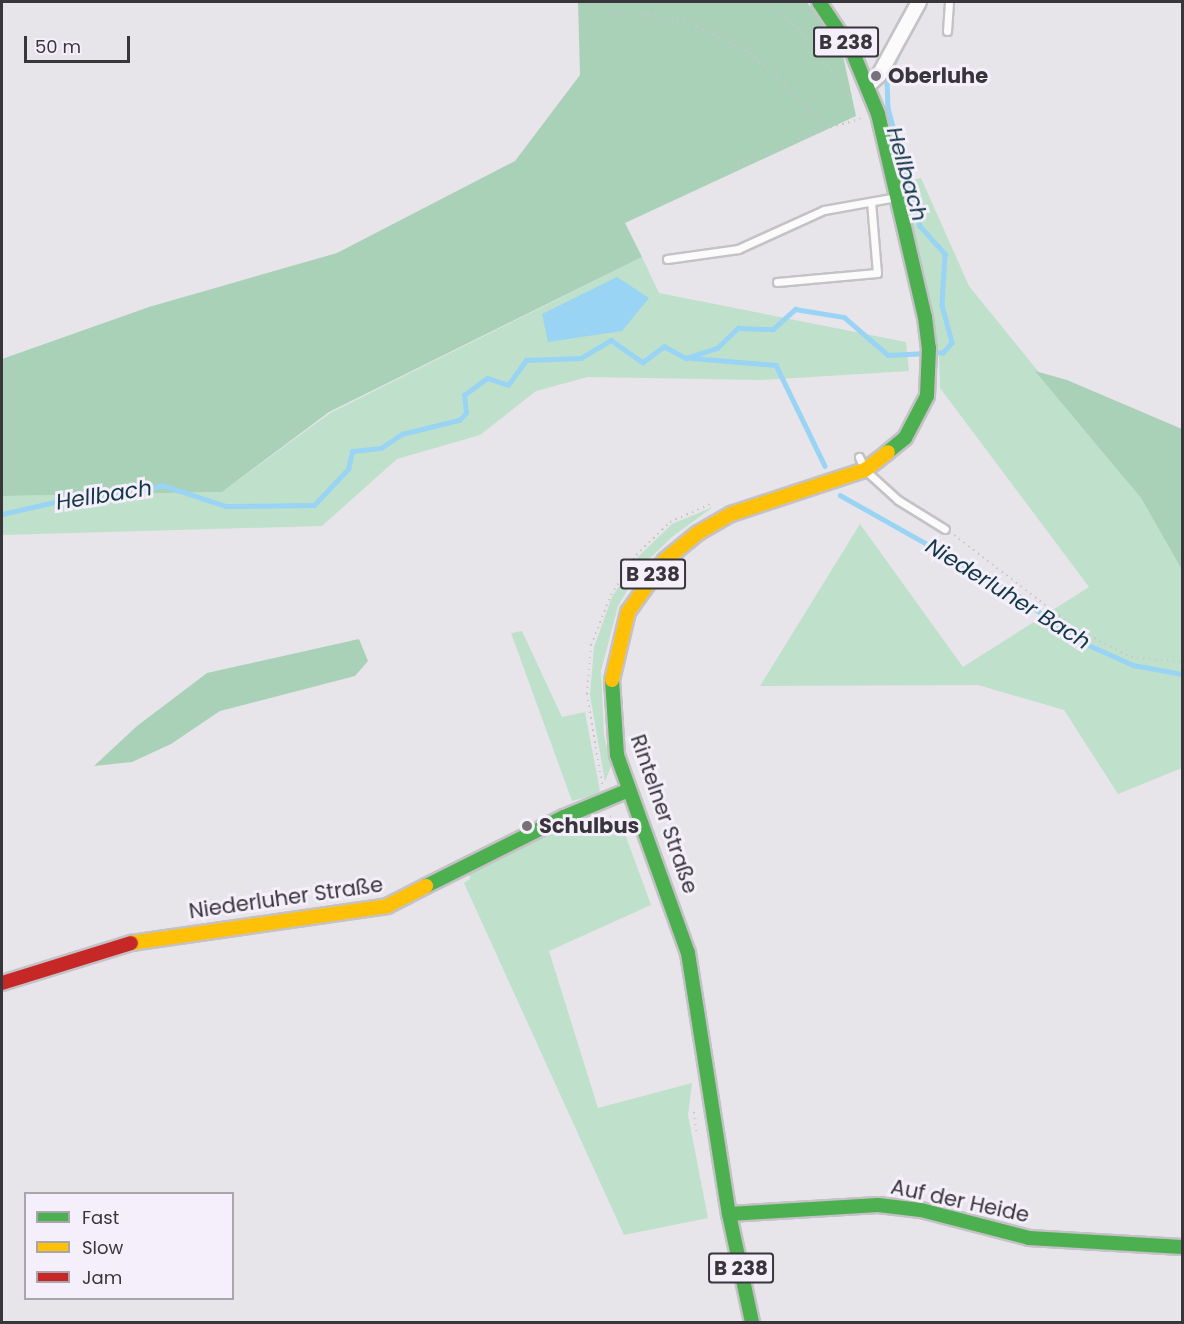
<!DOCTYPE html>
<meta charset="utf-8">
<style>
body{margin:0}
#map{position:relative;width:1184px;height:1324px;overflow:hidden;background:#e7e5ea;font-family:Poppins,sans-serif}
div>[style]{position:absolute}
.green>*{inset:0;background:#bfe1cb}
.forest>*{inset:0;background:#a9d1b8}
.water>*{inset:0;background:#99d4f4}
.stream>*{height:4.5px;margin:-2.25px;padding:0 2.25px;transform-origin:2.25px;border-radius:2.25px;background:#99d4f4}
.path>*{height:2px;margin-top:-1px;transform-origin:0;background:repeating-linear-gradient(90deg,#c7c5c8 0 1.5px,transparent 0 6px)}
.roads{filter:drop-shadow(2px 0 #c4c2c6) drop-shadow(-2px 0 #c4c2c6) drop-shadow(0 2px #c4c2c6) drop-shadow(0 -2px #c4c2c6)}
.lane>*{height:7px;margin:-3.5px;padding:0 3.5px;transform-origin:3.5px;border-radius:3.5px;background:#fbfbfc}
.street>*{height:14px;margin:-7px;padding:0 7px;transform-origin:7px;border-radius:7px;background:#fbfbfc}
.fast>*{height:14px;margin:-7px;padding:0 7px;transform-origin:7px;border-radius:7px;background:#4caf50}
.slow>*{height:14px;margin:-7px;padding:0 7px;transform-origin:7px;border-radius:7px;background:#ffc107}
.jam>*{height:14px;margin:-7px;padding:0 7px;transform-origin:7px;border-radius:7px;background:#c62828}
.dots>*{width:16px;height:16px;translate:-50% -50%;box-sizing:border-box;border:3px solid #f4effa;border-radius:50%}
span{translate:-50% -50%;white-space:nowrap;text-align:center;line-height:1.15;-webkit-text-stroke:6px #f4effa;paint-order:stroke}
.shield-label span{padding:2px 4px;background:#f4effa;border:2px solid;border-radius:4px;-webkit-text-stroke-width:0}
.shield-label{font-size:20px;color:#38363a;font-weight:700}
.poi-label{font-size:21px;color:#38363a;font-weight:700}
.left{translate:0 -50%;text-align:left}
.street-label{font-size:21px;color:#38363a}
.water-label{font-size:22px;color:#113749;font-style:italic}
.frame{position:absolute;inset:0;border:3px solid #38363a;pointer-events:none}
.legend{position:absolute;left:24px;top:1192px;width:210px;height:108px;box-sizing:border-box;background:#f4effa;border:2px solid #a9a5ad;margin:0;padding:8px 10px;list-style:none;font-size:18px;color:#38363a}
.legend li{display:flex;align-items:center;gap:12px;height:30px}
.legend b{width:30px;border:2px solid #a9a5ad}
.scale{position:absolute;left:24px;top:36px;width:106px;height:27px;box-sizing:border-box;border:3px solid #38363a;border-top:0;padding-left:8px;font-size:18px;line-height:21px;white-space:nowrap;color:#38363a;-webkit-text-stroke:4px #f4effa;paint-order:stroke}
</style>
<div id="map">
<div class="green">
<div style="clip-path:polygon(921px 178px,969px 286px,1141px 498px,1182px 570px,1182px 768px,1118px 794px,1064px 710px,978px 685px,760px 686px,860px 524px,963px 667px,1089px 587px,940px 388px,939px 357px,899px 184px)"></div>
<div style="clip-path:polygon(642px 257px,659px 293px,906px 342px,909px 371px,761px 380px,588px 377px,536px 391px,480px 435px,397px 459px,322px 526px,2px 535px,2px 496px,222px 492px,330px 413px)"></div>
<div style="clip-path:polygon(713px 507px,672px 537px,641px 567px,618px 606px,601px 671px,604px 735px,611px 766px,605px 782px,590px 695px,594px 647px,612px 597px,638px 557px,672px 524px)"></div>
<div style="clip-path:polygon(522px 631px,562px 717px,585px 712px,600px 791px,594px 795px,572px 801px,511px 633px)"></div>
<div style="clip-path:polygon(603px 815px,624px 831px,651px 905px,549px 951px,598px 1108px,692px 1083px,688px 1115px,708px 1218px,624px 1235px,464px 883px,470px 879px,469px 873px,544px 831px)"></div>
</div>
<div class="forest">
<div style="clip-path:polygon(578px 2px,807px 2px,842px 51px,856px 116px,625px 223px,642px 257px,329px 412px,222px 492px,2px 496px,2px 359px,149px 307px,337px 253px,515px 161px,580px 75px)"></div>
<div style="clip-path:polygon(1035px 371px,1067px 380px,1182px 429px,1182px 570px,1141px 498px)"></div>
<div style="clip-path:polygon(359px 639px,368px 661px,355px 676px,220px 711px,171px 744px,132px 762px,94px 766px,137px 726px,207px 673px)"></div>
</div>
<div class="water">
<div style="clip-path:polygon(617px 277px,649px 298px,622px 331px,548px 342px,542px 314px)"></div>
</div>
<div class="stream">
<div style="left:901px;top:48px;width:35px;rotate:114deg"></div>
<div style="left:887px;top:80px;width:28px;rotate:88deg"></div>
<div style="left:888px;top:108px;width:122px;rotate:74.8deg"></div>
<div style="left:920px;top:226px;width:38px;rotate:48deg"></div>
<div style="left:945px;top:254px;width:51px;rotate:93.4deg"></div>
<div style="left:942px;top:305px;width:39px;rotate:75deg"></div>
<div style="left:952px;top:343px;width:13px;rotate:132deg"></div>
<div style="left:943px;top:353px;width:10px;rotate:180deg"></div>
<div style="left:691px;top:358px;width:85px;rotate:4.7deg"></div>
<div style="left:776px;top:365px;width:112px;rotate:64.1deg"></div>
<div style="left:840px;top:495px;width:206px;rotate:29.4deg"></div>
<div style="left:1019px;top:596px;width:68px;rotate:37.9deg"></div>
<div style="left:1073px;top:638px;width:66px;rotate:24.2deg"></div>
<div style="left:1133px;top:665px;width:50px;rotate:10.4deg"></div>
<div style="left:2px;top:514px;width:81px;rotate:-12.8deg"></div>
<div style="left:81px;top:496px;width:43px"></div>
<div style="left:124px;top:496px;width:40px;rotate:-16deg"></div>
<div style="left:162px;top:485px;width:67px;rotate:18.2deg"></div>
<div style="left:226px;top:506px;width:88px;rotate:-0.7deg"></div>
<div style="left:314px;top:505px;width:50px;rotate:-46.6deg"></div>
<div style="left:348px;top:469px;width:18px;rotate:-77deg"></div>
<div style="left:352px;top:451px;width:29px;rotate:-6deg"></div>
<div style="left:381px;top:448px;width:25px;rotate:-34deg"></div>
<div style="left:402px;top:434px;width:59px;rotate:-13.8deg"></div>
<div style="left:459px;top:420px;width:10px;rotate:-45deg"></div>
<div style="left:466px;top:413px;width:18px;rotate:-96deg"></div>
<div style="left:464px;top:395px;width:29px;rotate:-36deg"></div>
<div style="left:487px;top:378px;width:22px;rotate:18deg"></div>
<div style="left:508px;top:385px;width:31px;rotate:-54deg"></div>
<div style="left:526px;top:360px;width:55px;rotate:-2.1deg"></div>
<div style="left:581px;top:358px;width:35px;rotate:-31deg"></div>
<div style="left:611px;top:340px;width:39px;rotate:35deg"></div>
<div style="left:643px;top:362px;width:26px;rotate:-37deg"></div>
<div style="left:664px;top:346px;width:25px;rotate:29deg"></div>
<div style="left:686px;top:358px;width:33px;rotate:-18deg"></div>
<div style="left:717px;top:348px;width:29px;rotate:-44deg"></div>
<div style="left:738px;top:328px;width:35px;rotate:2deg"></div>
<div style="left:773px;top:329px;width:30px;rotate:-42deg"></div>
<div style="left:795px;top:309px;width:50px;rotate:9.3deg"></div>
<div style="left:844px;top:317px;width:58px;rotate:40.8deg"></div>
<div style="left:888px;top:355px;width:34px;rotate:-3deg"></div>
</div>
<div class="path">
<div style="left:766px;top:2px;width:41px;rotate:39.1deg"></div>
<div style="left:798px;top:28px;width:86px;rotate:52.6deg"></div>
<div style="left:611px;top:13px;width:37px;rotate:2deg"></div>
<div style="left:648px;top:14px;width:50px;rotate:13.8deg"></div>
<div style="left:697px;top:26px;width:59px;rotate:27deg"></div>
<div style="left:750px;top:53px;width:91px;rotate:43.2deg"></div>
<div style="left:816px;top:115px;width:17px;rotate:57deg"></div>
<div style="left:732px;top:167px;width:100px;rotate:-22.2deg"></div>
<div style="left:825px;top:129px;width:37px;rotate:-16deg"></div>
<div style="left:954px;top:535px;width:156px;rotate:37.5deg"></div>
<div style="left:1078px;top:630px;width:59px;rotate:27deg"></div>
<div style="left:1131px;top:657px;width:51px;rotate:5.6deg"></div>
<div style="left:602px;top:784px;width:91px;rotate:-99.5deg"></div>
<div style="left:587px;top:694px;width:49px;rotate:-85.3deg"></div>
<div style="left:591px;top:645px;width:54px;rotate:-68.2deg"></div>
<div style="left:611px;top:595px;width:47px;rotate:-58deg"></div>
<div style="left:636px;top:555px;width:47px;rotate:-44.1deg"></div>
<div style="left:670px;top:522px;width:44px;rotate:-24.2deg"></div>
<div style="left:610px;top:816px;width:13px;rotate:29deg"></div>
<div style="left:694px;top:1112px;width:24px;rotate:83deg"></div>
</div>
<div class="roads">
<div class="lane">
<div style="left:947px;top:31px;width:29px;rotate:-86deg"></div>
<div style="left:667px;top:259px;width:72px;rotate:-8deg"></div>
<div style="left:738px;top:249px;width:94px;rotate:-24.4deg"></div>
<div style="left:824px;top:210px;width:73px;rotate:-10.2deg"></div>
<div style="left:777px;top:282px;width:100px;rotate:-5.1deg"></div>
<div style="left:877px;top:273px;width:71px;rotate:-94.8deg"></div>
<div style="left:859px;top:457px;width:14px;rotate:65deg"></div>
<div style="left:865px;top:470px;width:45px;rotate:42.3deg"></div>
<div style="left:898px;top:500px;width:55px;rotate:31.7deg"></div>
</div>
<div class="street">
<div style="left:868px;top:85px;width:15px;rotate:-42deg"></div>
<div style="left:879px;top:75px;width:83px;rotate:-61.3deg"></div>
</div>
<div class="fast">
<div style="left:819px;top:2px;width:61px;rotate:56.3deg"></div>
<div style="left:853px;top:53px;width:66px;rotate:67.7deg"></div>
<div style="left:878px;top:114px;width:208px;rotate:77deg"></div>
<div style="left:925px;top:317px;width:31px;rotate:83deg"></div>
<div style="left:929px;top:348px;width:48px;rotate:92.4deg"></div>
<div style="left:927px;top:396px;width:47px;rotate:117.6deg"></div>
<div style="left:905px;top:438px;width:22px;rotate:141deg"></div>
<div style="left:612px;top:680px;width:75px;rotate:86.2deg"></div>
<div style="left:617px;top:755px;width:210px;rotate:70.3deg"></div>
<div style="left:688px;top:953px;width:264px;rotate:81.1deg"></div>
<div style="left:729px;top:1214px;width:110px;rotate:78deg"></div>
<div style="left:426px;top:886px;width:154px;rotate:-26.6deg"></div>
<div style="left:564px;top:817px;width:70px;rotate:-22.6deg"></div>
<div style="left:729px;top:1214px;width:149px;rotate:-3.5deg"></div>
<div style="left:878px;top:1205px;width:43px;rotate:6.6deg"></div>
<div style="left:921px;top:1210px;width:112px;rotate:14.5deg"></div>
<div style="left:1029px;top:1238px;width:153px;rotate:3.4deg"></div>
</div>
<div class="slow">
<div style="left:612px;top:680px;width:70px;rotate:-76.8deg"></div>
<div style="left:628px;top:612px;width:64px;rotate:-54.6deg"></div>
<div style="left:665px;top:560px;width:43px;rotate:-39.3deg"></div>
<div style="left:698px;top:533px;width:38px;rotate:-30deg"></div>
<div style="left:731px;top:514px;width:141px;rotate:-18.2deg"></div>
<div style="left:865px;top:470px;width:29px;rotate:-38deg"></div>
<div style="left:131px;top:943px;width:259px;rotate:-8.2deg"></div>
<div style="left:387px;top:906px;width:44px;rotate:-27.1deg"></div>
</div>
<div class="jam">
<div style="left:2px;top:983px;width:135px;rotate:-17.2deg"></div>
</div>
</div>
<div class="dots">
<div style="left:876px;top:76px;background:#757378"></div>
<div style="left:527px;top:826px;background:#757378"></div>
</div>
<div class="shield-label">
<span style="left:846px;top:42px">B 238</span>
<span style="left:653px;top:574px">B 238</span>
<span style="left:741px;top:1268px">B 238</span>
</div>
<div class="poi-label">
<span class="left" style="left:888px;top:76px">Oberluhe</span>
<span class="left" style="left:539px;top:826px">Schulbus</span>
</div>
<div class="street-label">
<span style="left:664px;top:814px;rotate:71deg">Rintelner Straße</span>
<span style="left:286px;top:898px;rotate:-8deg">Niederluher Straße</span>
<span style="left:960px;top:1201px;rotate:12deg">Auf der Heide</span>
</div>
<div class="water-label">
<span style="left:907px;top:174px;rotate:74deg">Hellbach</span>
<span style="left:104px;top:495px;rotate:-9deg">Hellbach</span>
<span style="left:1008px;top:594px;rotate:32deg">Niederluher Bach</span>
</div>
<div class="frame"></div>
<ul class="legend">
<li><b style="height:8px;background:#4caf50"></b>Fast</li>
<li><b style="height:8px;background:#ffc107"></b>Slow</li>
<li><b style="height:8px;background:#c62828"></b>Jam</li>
</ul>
<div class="scale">50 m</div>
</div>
